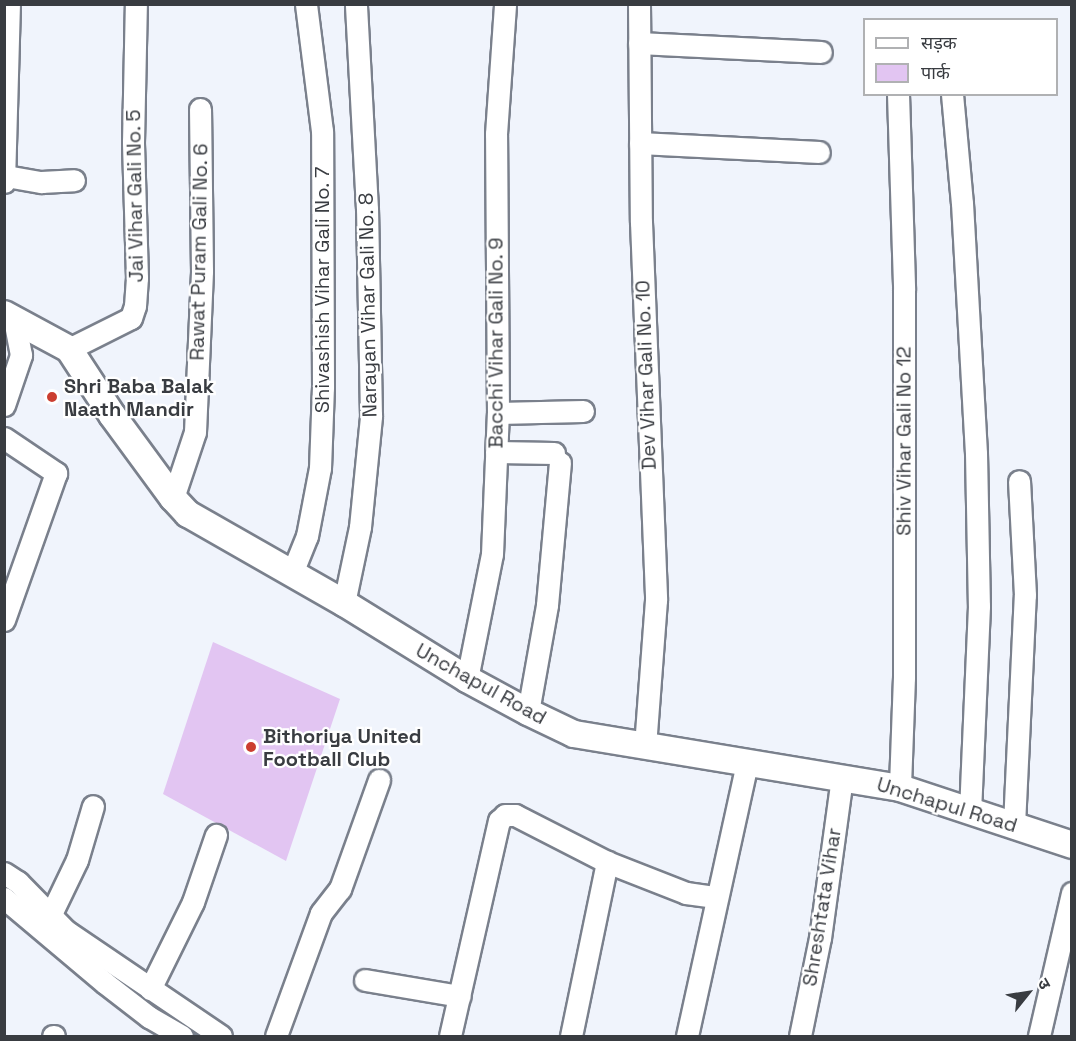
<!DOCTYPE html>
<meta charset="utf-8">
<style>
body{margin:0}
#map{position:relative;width:1076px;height:1041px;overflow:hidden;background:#f0f4fc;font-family:"Space Grotesk","Noto Sans Devanagari",sans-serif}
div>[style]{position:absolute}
.green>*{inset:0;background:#e2c5f2}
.stream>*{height:6px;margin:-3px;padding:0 3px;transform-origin:3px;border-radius:3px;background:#62a3b1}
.roads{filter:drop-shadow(2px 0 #7a808c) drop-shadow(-2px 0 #7a808c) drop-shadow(0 2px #7a808c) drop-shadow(0 -2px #7a808c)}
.minor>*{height:21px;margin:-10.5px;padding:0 10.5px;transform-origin:10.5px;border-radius:10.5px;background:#fff}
.tertiary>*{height:26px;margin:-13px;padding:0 13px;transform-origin:13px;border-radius:13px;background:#fff}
.dots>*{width:16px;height:16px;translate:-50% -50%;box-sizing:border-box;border:3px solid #fff;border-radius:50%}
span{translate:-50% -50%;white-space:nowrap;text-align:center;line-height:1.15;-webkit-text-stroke:4.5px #fff;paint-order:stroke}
.street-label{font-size:20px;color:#393c41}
.poi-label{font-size:20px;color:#393c41;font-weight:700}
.left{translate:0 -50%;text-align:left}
.frame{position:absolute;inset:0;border:6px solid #393c41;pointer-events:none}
.legend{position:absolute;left:863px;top:18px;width:195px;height:78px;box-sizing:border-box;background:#fff;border:2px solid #b0b1b3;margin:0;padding:8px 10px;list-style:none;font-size:18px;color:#393c41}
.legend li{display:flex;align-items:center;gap:12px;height:30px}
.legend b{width:30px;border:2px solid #b0b1b3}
.north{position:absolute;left:998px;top:963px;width:60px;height:60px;-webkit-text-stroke:4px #fff;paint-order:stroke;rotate:60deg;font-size:16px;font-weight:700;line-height:24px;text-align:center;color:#393c41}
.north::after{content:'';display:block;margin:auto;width:21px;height:27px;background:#393c41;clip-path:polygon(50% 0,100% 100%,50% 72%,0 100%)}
</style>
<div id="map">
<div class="green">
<div style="clip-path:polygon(213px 642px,340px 699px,286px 861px,163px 794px)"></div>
</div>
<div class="stream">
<div style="left:165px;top:1011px;width:44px;rotate:34.8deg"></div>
</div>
<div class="roads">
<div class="minor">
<div style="left:639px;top:4px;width:218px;rotate:89.5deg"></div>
<div style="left:641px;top:222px;width:378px;rotate:87.7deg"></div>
<div style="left:656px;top:600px;width:145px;rotate:94.3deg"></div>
<div style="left:639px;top:43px;width:182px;rotate:2.8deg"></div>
<div style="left:898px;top:94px;width:196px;rotate:88.2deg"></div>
<div style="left:904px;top:290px;width:387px;rotate:90deg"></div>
<div style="left:904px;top:677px;width:111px;rotate:92.1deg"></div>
<div style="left:952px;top:94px;width:109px;rotate:84.8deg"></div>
<div style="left:962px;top:203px;width:250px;rotate:86.8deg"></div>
<div style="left:976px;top:453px;width:153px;rotate:88.9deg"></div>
<div style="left:979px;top:606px;width:204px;rotate:92.5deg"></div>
<div style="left:640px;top:143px;width:179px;rotate:2.9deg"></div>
<div style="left:6px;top:176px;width:36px;rotate:10deg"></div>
<div style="left:41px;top:182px;width:33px;rotate:-3deg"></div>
<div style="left:4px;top:182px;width:178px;rotate:-88.4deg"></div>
<div style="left:69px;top:349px;width:69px;rotate:-26.6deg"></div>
<div style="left:131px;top:318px;width:13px;rotate:-72deg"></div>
<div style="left:135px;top:306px;width:28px;rotate:-86deg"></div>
<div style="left:137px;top:278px;width:136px;rotate:-91.7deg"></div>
<div style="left:133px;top:142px;width:138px;rotate:-88.8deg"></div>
<div style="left:4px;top:405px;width:53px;rotate:-71.2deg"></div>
<div style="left:21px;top:355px;width:36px;rotate:-101deg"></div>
<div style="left:498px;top:413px;width:85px;rotate:-1.3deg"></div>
<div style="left:4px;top:438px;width:63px;rotate:33.9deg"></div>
<div style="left:56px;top:473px;width:156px;rotate:109.5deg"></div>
<div style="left:496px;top:452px;width:58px;rotate:1deg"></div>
<div style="left:173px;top:498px;width:70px;rotate:-71.6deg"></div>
<div style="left:195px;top:432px;width:161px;rotate:-87.5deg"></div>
<div style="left:202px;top:271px;width:162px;rotate:-90.7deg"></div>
<div style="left:292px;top:573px;width:40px;rotate:-68deg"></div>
<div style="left:307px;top:536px;width:69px;rotate:-79.2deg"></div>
<div style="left:320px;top:468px;width:81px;rotate:-87.9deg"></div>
<div style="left:323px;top:387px;width:256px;rotate:-90.2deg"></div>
<div style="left:322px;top:131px;width:128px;rotate:-97.2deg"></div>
<div style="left:344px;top:603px;width:78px;rotate:-78.1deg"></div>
<div style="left:360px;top:527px;width:112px;rotate:-84.3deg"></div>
<div style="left:371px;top:416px;width:207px;rotate:-91.1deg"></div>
<div style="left:367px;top:209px;width:205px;rotate:-93.1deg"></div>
<div style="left:467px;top:679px;width:127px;rotate:-78.7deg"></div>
<div style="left:492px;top:554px;width:141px;rotate:-87.6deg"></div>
<div style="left:498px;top:413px;width:279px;rotate:-90.4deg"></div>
<div style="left:496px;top:134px;width:130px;rotate:-86deg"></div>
<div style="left:528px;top:712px;width:109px;rotate:-79.9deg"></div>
<div style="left:547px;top:605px;width:143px;rotate:-84.8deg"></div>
<div style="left:1014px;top:825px;width:230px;rotate:-87.3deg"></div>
<div style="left:1025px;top:595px;width:114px;rotate:-93deg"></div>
<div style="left:4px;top:873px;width:17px;rotate:33deg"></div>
<div style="left:18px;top:882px;width:69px;rotate:45.6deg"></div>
<div style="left:66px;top:931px;width:187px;rotate:34.1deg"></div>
<div style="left:4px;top:898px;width:132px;rotate:40.1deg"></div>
<div style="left:105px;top:983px;width:56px;rotate:37.7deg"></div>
<div style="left:149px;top:1017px;width:38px;rotate:30deg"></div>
<div style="left:50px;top:916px;width:62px;rotate:-64.3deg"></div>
<div style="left:77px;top:860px;width:56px;rotate:-73.5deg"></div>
<div style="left:365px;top:980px;width:96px;rotate:9.6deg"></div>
<div style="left:150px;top:989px;width:97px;rotate:-63.7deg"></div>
<div style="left:193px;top:902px;width:71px;rotate:-71.1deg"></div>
<div style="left:53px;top:1036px;width:1px"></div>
<div style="left:276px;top:1036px;width:131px;rotate:-69.9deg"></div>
<div style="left:321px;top:913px;width:31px;rotate:-52deg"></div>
<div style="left:340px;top:889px;width:116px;rotate:-70.3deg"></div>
<div style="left:450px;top:1036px;width:221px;rotate:-77.2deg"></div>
<div style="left:499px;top:821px;width:8px;rotate:-45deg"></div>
<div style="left:505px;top:815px;width:10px"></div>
<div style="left:515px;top:815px;width:103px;rotate:27.1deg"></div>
<div style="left:607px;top:862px;width:85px;rotate:21.4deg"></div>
<div style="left:686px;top:893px;width:30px;rotate:8deg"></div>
<div style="left:571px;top:1036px;width:178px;rotate:-78.3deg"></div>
<div style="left:687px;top:1036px;width:280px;rotate:-77.6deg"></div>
<div style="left:800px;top:1036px;width:100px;rotate:-78.5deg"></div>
<div style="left:820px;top:938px;width:162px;rotate:-82.2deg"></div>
<div style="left:1039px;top:1036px;width:147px;rotate:-77deg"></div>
</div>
<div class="tertiary">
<div style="left:4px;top:314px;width:74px;rotate:28.3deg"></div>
<div style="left:69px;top:349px;width:79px;rotate:56.9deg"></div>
<div style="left:112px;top:415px;width:103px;rotate:53.7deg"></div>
<div style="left:173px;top:498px;width:22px;rotate:47deg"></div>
<div style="left:188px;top:514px;width:180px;rotate:29.7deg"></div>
<div style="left:344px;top:603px;width:145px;rotate:31.7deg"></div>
<div style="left:467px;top:679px;width:69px;rotate:28.4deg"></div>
<div style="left:528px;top:712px;width:51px;rotate:25.6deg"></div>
<div style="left:574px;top:734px;width:330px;rotate:9.4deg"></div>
<div style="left:900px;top:788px;width:181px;rotate:18.3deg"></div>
</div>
</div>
<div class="dots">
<div style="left:52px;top:397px;background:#cb3e30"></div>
<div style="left:251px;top:747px;background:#cb3e30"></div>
</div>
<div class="street-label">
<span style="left:135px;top:196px;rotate:-91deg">Jai Vihar Gali No. 5</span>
<span style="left:199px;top:252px;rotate:-89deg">Rawat Puram Gali No. 6</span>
<span style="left:322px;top:290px;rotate:-90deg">Shivashish Vihar Gali No. 7</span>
<span style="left:368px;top:305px;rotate:-91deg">Narayan Vihar Gali No. 8</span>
<span style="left:496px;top:343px;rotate:-90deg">Bacchi Vihar Gali No. 9</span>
<span style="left:646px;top:375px;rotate:-92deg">Dev Vihar Gali No. 10</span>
<span style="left:904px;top:441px;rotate:-90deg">Shiv Vihar Gali No 12</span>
<span style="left:481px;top:684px;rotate:29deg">Unchapul Road</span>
<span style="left:947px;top:805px;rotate:17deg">Unchapul Road</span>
<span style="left:822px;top:907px;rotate:-81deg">Shreshtata Vihar</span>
</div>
<div class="poi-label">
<span class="left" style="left:64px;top:398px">Shri Baba Balak<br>Naath Mandir</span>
<span class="left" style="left:263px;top:748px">Bithoriya United<br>Football Club</span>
</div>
<div class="frame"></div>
<ul class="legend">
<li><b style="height:8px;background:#fff"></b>सड़क</li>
<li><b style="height:16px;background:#e2c5f2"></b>पार्क</li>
</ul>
<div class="north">उ</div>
</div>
